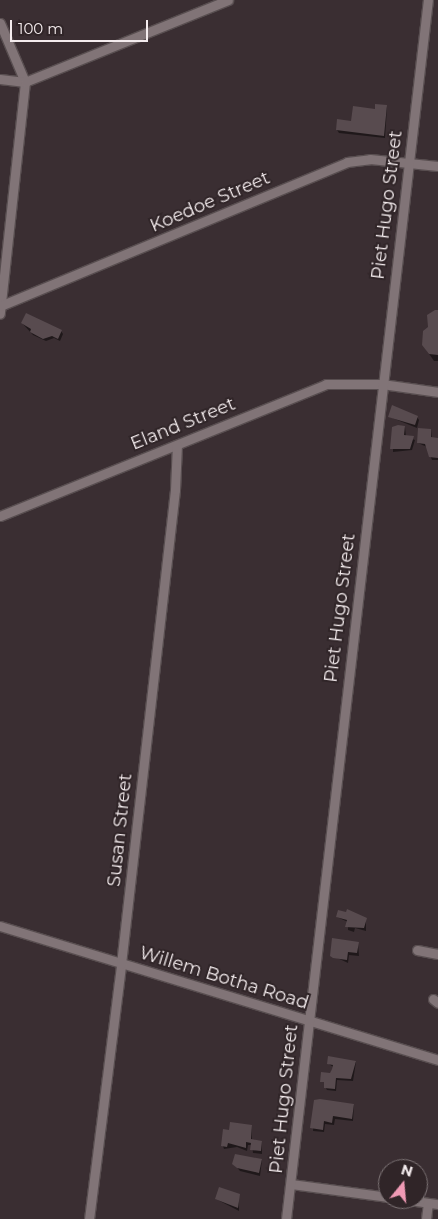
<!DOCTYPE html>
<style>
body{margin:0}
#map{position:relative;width:438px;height:1219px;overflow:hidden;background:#3a2e32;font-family:Montserrat,sans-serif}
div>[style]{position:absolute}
.shadow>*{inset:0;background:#0007}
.building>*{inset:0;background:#584b4f}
.roads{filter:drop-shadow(1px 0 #584e50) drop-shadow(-1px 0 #584e50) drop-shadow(0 1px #584e50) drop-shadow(0 -1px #584e50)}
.minor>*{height:9px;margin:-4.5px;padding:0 4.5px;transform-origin:4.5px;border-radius:4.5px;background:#817477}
span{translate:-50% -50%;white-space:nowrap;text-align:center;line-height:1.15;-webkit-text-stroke:4px #302528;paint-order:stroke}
.street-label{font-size:18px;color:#f4ecee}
.north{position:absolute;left:378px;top:1159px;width:50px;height:50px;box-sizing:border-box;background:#302528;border:1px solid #7e7577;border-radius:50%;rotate:17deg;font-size:14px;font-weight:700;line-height:20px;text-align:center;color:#f4ecee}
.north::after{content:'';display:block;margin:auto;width:18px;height:22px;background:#f09ab5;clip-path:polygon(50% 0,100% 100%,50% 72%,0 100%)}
.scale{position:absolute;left:10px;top:20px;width:138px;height:22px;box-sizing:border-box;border:2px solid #f4ecee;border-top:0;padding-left:6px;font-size:15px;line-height:18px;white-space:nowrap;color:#f4ecee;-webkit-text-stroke:4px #302528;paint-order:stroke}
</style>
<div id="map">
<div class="shadow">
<div style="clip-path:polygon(387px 107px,385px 138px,339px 133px,337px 130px)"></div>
<div style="clip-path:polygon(438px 311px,438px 361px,434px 361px,423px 345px)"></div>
<div style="clip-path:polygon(22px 323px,61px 331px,63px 334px,60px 341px,54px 338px,46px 341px,33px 335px)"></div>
<div style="clip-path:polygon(390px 417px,417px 417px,419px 420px,417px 428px)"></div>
<div style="clip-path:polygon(405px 427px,406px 437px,415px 440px,412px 450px,393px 452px,393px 428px)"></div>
<div style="clip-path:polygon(431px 430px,432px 439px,438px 440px,438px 460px,432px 460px,427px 447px,418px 443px)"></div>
<div style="clip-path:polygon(337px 917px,366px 919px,366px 931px,355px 928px,354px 932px,348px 930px,348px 922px)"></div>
<div style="clip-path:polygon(358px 943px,359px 956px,349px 955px,348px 963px,331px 955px)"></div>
<div style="clip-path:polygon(356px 1062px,353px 1081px,337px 1080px,336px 1091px,327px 1090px,325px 1087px,333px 1067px,329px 1064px)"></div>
<div style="clip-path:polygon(315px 1102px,354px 1105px,353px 1121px,335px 1119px,334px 1125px,325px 1124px,324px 1132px,313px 1131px)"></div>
<div style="clip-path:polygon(252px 1126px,252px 1141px,262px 1142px,262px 1154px,253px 1153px,252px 1145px,248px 1145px,247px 1151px,237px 1147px,224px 1149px,223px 1146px,230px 1132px)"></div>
<div style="clip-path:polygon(262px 1160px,260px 1176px,240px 1171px,234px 1164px)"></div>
<div style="clip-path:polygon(239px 1195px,239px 1211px,216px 1199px)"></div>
</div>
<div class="building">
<div style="clip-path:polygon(375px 104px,387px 105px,384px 136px,336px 130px,337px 119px,351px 121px,353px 106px,375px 109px)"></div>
<div style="clip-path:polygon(435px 310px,438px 310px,438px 355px,429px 354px,422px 345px,423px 331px,428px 327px,427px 315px)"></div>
<div style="clip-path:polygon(26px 313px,62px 330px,58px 339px,52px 336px,43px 339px,30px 332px,31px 329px,21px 323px)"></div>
<div style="clip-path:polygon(392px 405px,418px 416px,415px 425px,388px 417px)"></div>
<div style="clip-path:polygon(398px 425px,405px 426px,404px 435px,414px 436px,410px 449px,390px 449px,392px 427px)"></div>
<div style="clip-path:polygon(418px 428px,431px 429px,431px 437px,438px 438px,438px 458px,429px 457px,425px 444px,417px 443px)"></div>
<div style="clip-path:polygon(347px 909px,367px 918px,364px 928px,345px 927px,347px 920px,336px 917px,338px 910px,346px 912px)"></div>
<div style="clip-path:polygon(332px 938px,359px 942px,357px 953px,348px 952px,347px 960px,333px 958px,330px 956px)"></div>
<div style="clip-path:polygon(328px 1056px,356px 1061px,351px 1079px,336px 1078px,335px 1089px,324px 1088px,324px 1082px,320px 1082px,321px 1072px,330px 1073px,332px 1069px,333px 1065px,327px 1064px)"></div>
<div style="clip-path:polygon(320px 1099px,354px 1104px,352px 1119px,333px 1116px,332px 1123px,324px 1121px,323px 1130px,310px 1128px,314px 1100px)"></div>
<div style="clip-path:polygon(230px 1122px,252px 1125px,251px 1139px,262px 1141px,261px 1151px,250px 1150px,251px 1143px,246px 1142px,246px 1148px,228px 1143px,227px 1147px,221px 1146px,223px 1129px,229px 1130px)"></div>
<div style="clip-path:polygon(235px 1154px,262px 1159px,259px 1173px,237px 1168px,232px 1164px)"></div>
<div style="clip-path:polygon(219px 1187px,240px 1194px,238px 1208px,215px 1199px)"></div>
</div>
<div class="roads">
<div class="minor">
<div style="left:0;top:23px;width:64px;rotate:67deg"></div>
<div style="left:25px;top:82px;width:233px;rotate:96.2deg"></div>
<div style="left:0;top:79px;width:25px;rotate:7deg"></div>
<div style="left:25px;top:82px;width:219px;rotate:-22deg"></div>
<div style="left:0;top:306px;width:376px;rotate:-22.5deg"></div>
<div style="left:347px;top:162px;width:23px;rotate:-7deg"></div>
<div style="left:370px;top:159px;width:68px;rotate:5.9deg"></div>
<div style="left:0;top:516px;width:352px;rotate:-22deg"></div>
<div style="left:326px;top:384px;width:56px"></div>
<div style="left:382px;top:384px;width:57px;rotate:8.1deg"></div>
<div style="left:0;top:926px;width:458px;rotate:17deg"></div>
<div style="left:417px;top:950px;width:21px;rotate:11deg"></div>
<div style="left:433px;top:999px;width:6px;rotate:39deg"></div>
<div style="left:291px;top:1184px;width:98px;rotate:7.6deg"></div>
<div style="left:401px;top:1199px;width:37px;rotate:8deg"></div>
<div style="left:89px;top:1219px;width:257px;rotate:-82.8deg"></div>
<div style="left:121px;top:964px;width:477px;rotate:-83.5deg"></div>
<div style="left:175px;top:490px;width:45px;rotate:-87.5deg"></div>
<div style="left:286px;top:1219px;width:1227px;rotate:-83.36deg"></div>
<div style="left:426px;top:1219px;width:16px;rotate:-83deg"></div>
</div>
</div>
<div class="street-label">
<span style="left:210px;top:202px;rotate:-23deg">Koedoe Street</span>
<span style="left:387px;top:205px;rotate:-83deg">Piet Hugo Street</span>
<span style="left:183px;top:424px;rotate:-22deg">Eland Street</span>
<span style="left:340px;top:608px;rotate:-83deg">Piet Hugo Street</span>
<span style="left:120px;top:830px;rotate:-84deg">Susan Street</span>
<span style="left:224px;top:978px;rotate:17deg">Willem Botha Road</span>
<span style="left:284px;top:1099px;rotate:-84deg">Piet Hugo Street</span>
</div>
<div class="north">N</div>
<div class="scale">100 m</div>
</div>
